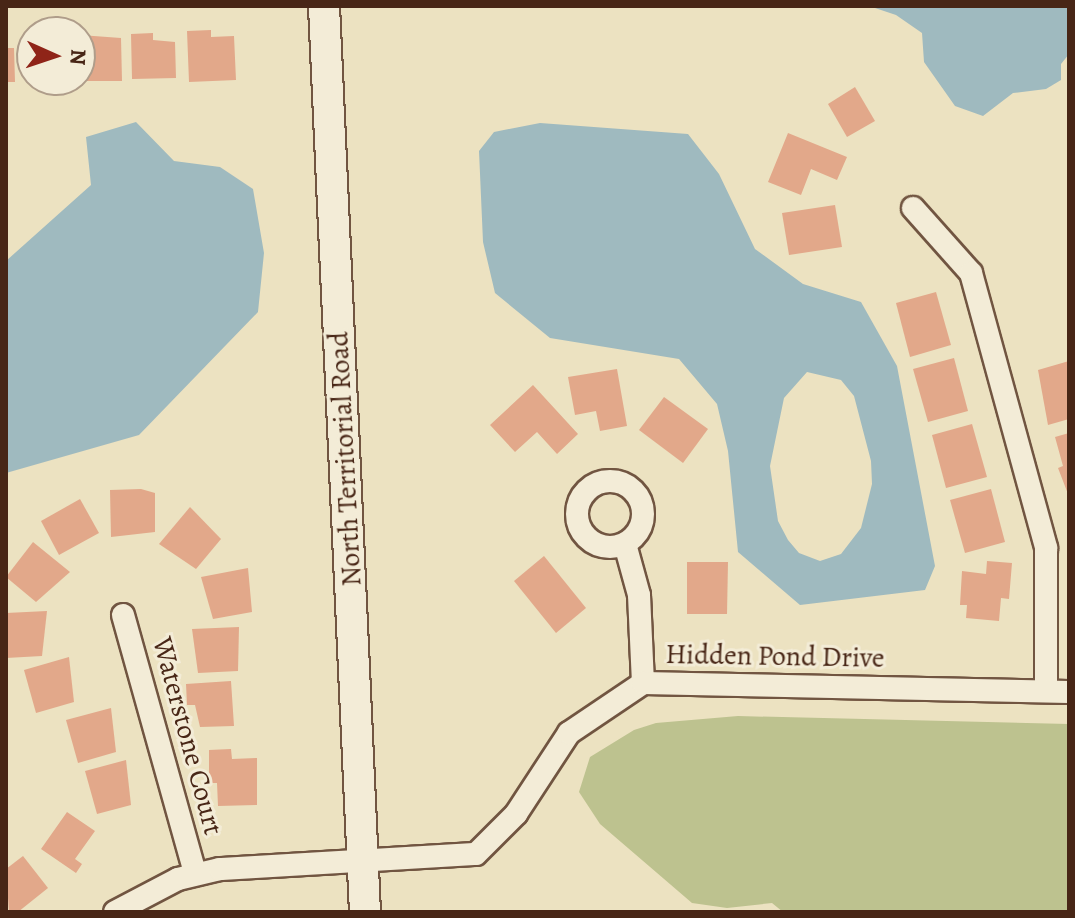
<!DOCTYPE html>
<style>
body{margin:0}
#map{position:relative;width:1075px;height:918px;overflow:hidden;background:#ece2c1;font-family:Alegreya,serif}
div>[style]{position:absolute}
.green>*{inset:0;background:#bdc28f}
.water>*{inset:0;background:#9fbabf}
.building>*{inset:0;background:#e2a88a}
.roads{filter:drop-shadow(2px 0 #715541) drop-shadow(-2px 0 #715541) drop-shadow(0 2px #715541) drop-shadow(0 -2px #715541)}
.minor>*{height:22px;margin:-11px;padding:0 11px;transform-origin:11px;border-radius:11px;background:#f3ecd7}
.minor>.ring{margin:-11px;padding:0;box-sizing:content-box;background:none;border:22px solid #f3ecd7;border-radius:50%}
.secondary>*{height:30px;margin:-15px;padding:0 15px;transform-origin:15px;border-radius:15px;background:#f3ecd7}
span{translate:-50% -50%;white-space:nowrap;text-align:center;line-height:1.15;-webkit-text-stroke:6px #f3ecd7;paint-order:stroke}
.street-label{font-size:28px;color:#482616}
.frame{position:absolute;inset:0;border:8px solid #482616;pointer-events:none}
.north{position:absolute;left:16px;top:16px;width:80px;height:80px;box-sizing:border-box;background:#f3ecd7;border:2px solid #af9d8a;border-radius:50%;rotate:93deg;font-size:22px;font-weight:700;line-height:32px;text-align:center;color:#482616}
.north::after{content:'';display:block;margin:auto;width:28px;height:36px;background:#8f2418;clip-path:polygon(50% 0,100% 100%,50% 72%,0 100%)}
</style>
<div id="map">
<div class="green">
<div style="clip-path:polygon(738px 716px,1069px 724px,1069px 912px,783px 912px,772px 903px,727px 908px,692px 903px,600px 824px,579px 792px,590px 757px,634px 730px,656px 723px)"></div>
</div>
<div class="water">
<div style="clip-path:polygon(869px 6px,1069px 6px,1069px 54px,1061px 64px,1061px 80px,1046px 89px,1013px 93px,983px 116px,955px 106px,924px 62px,922px 33px,896px 15px)"></div>
<div style="clip-path:polygon(136px 122px,174px 161px,220px 167px,253px 189px,264px 253px,258px 312px,139px 435px,6px 473px,6px 261px,91px 185px,86px 137px)"></div>
<div style="clip-path:polygon(evenodd,540px 123px,688px 134px,719px 174px,755px 249px,803px 284px,861px 302px,897px 366px,935px 566px,925px 590px,800px 605px,738px 552px,728px 451px,717px 404px,679px 359px,550px 338px,495px 293px,483px 242px,479px 151px,494px 132px,540px 123px,807px 372px,841px 380px,854px 396px,871px 461px,872px 484px,861px 528px,841px 554px,820px 561px,799px 553px,788px 540px,778px 521px,770px 466px,784px 398px,807px 372px)"></div>
</div>
<div class="building">
<div style="clip-path:polygon(211px 30px,211px 37px,234px 36px,236px 80px,189px 82px,187px 31px)"></div>
<div style="clip-path:polygon(153px 33px,153px 40px,175px 42px,176px 78px,132px 79px,131px 34px)"></div>
<div style="clip-path:polygon(80px 35px,121px 38px,122px 81px,80px 81px)"></div>
<div style="clip-path:polygon(25px 36px,32px 36px,32px 81px,26px 81px)"></div>
<div style="clip-path:polygon(6px 48px,14px 48px,15px 82px,6px 82px)"></div>
<div style="clip-path:polygon(855px 87px,875px 121px,847px 137px,828px 104px)"></div>
<div style="clip-path:polygon(788px 133px,847px 157px,837px 180px,811px 169px,801px 195px,768px 182px)"></div>
<div style="clip-path:polygon(835px 205px,842px 247px,789px 255px,782px 213px)"></div>
<div style="clip-path:polygon(936px 292px,951px 345px,910px 357px,896px 303px)"></div>
<div style="clip-path:polygon(954px 358px,968px 411px,928px 422px,913px 369px)"></div>
<div style="clip-path:polygon(1069px 361px,1069px 419px,1048px 425px,1038px 370px)"></div>
<div style="clip-path:polygon(617px 369px,627px 426px,600px 431px,596px 411px,575px 415px,568px 377px)"></div>
<div style="clip-path:polygon(533px 385px,578px 434px,557px 454px,537px 432px,515px 452px,490px 425px)"></div>
<div style="clip-path:polygon(664px 397px,708px 429px,683px 463px,639px 430px)"></div>
<div style="clip-path:polygon(972px 424px,987px 477px,946px 488px,932px 435px)"></div>
<div style="clip-path:polygon(1069px 433px,1069px 494px,1068px 494px,1058px 468px,1063px 466px,1055px 437px)"></div>
<div style="clip-path:polygon(141px 489px,155px 493px,155px 532px,111px 537px,110px 490px)"></div>
<div style="clip-path:polygon(991px 489px,1005px 542px,965px 553px,950px 500px)"></div>
<div style="clip-path:polygon(80px 499px,99px 533px,59px 555px,41px 521px)"></div>
<div style="clip-path:polygon(190px 507px,221px 539px,196px 569px,159px 544px)"></div>
<div style="clip-path:polygon(33px 542px,70px 572px,36px 602px,6px 577px)"></div>
<div style="clip-path:polygon(544px 556px,586px 608px,556px 633px,514px 581px)"></div>
<div style="clip-path:polygon(987px 561px,1012px 563px,1009px 599px,1001px 598px,999px 621px,966px 618px,967px 605px,960px 605px,962px 571px,986px 574px)"></div>
<div style="clip-path:polygon(687px 562px,728px 562px,727px 614px,687px 614px)"></div>
<div style="clip-path:polygon(248px 568px,252px 612px,213px 619px,201px 577px)"></div>
<div style="clip-path:polygon(47px 611px,42px 656px,6px 658px,6px 613px)"></div>
<div style="clip-path:polygon(239px 627px,238px 671px,198px 673px,192px 629px)"></div>
<div style="clip-path:polygon(69px 657px,74px 702px,36px 713px,24px 670px)"></div>
<div style="clip-path:polygon(231px 681px,234px 726px,200px 727px,195px 705px,187px 705px,186px 684px)"></div>
<div style="clip-path:polygon(111px 708px,116px 752px,78px 763px,66px 720px)"></div>
<div style="clip-path:polygon(231px 749px,232px 759px,257px 758px,257px 805px,218px 806px,217px 783px,209px 783px,209px 750px)"></div>
<div style="clip-path:polygon(126px 760px,131px 805px,97px 814px,85px 771px)"></div>
<div style="clip-path:polygon(67px 812px,95px 831px,75px 859px,82px 864px,76px 873px,41px 849px)"></div>
<div style="clip-path:polygon(23px 856px,48px 888px,18px 912px,9px 912px,6px 869px)"></div>
</div>
<div class="roads">
<div class="minor">
<div style="left:913px;top:208px;width:87px;rotate:48.3deg"></div>
<div style="left:971px;top:273px;width:285px;rotate:74.7deg"></div>
<div style="left:1046px;top:548px;width:143px;rotate:90deg"></div>
<div class="ring" style="left:577px;top:481px;width:44px;height:44px"></div>
<div style="left:625px;top:544px;width:53px;rotate:74.6deg"></div>
<div style="left:639px;top:595px;width:88px;rotate:87.4deg"></div>
<div style="left:123px;top:615px;width:268px;rotate:74.4deg"></div>
<div style="left:115px;top:912px;width:71px;rotate:-27.6deg"></div>
<div style="left:178px;top:879px;width:43px;rotate:-13.4deg"></div>
<div style="left:220px;top:869px;width:256px;rotate:-3.4deg"></div>
<div style="left:476px;top:854px;width:57px;rotate:-45deg"></div>
<div style="left:516px;top:814px;width:97px;rotate:-56.8deg"></div>
<div style="left:569px;top:733px;width:89px;rotate:-34deg"></div>
<div style="left:643px;top:683px;width:426px;rotate:1.2deg"></div>
</div>
<div class="secondary">
<div style="left:324px;top:6px;width:907px;rotate:87.41deg"></div>
</div>
</div>
<div class="street-label">
<span style="left:345px;top:459px;rotate:-93deg">North Territorial Road</span>
<span style="left:775px;top:656px;rotate:1deg">Hidden Pond Drive</span>
<span style="left:188px;top:736px;rotate:75deg">Waterstone Court</span>
</div>
<div class="frame"></div>
<div class="north">N</div>
</div>
